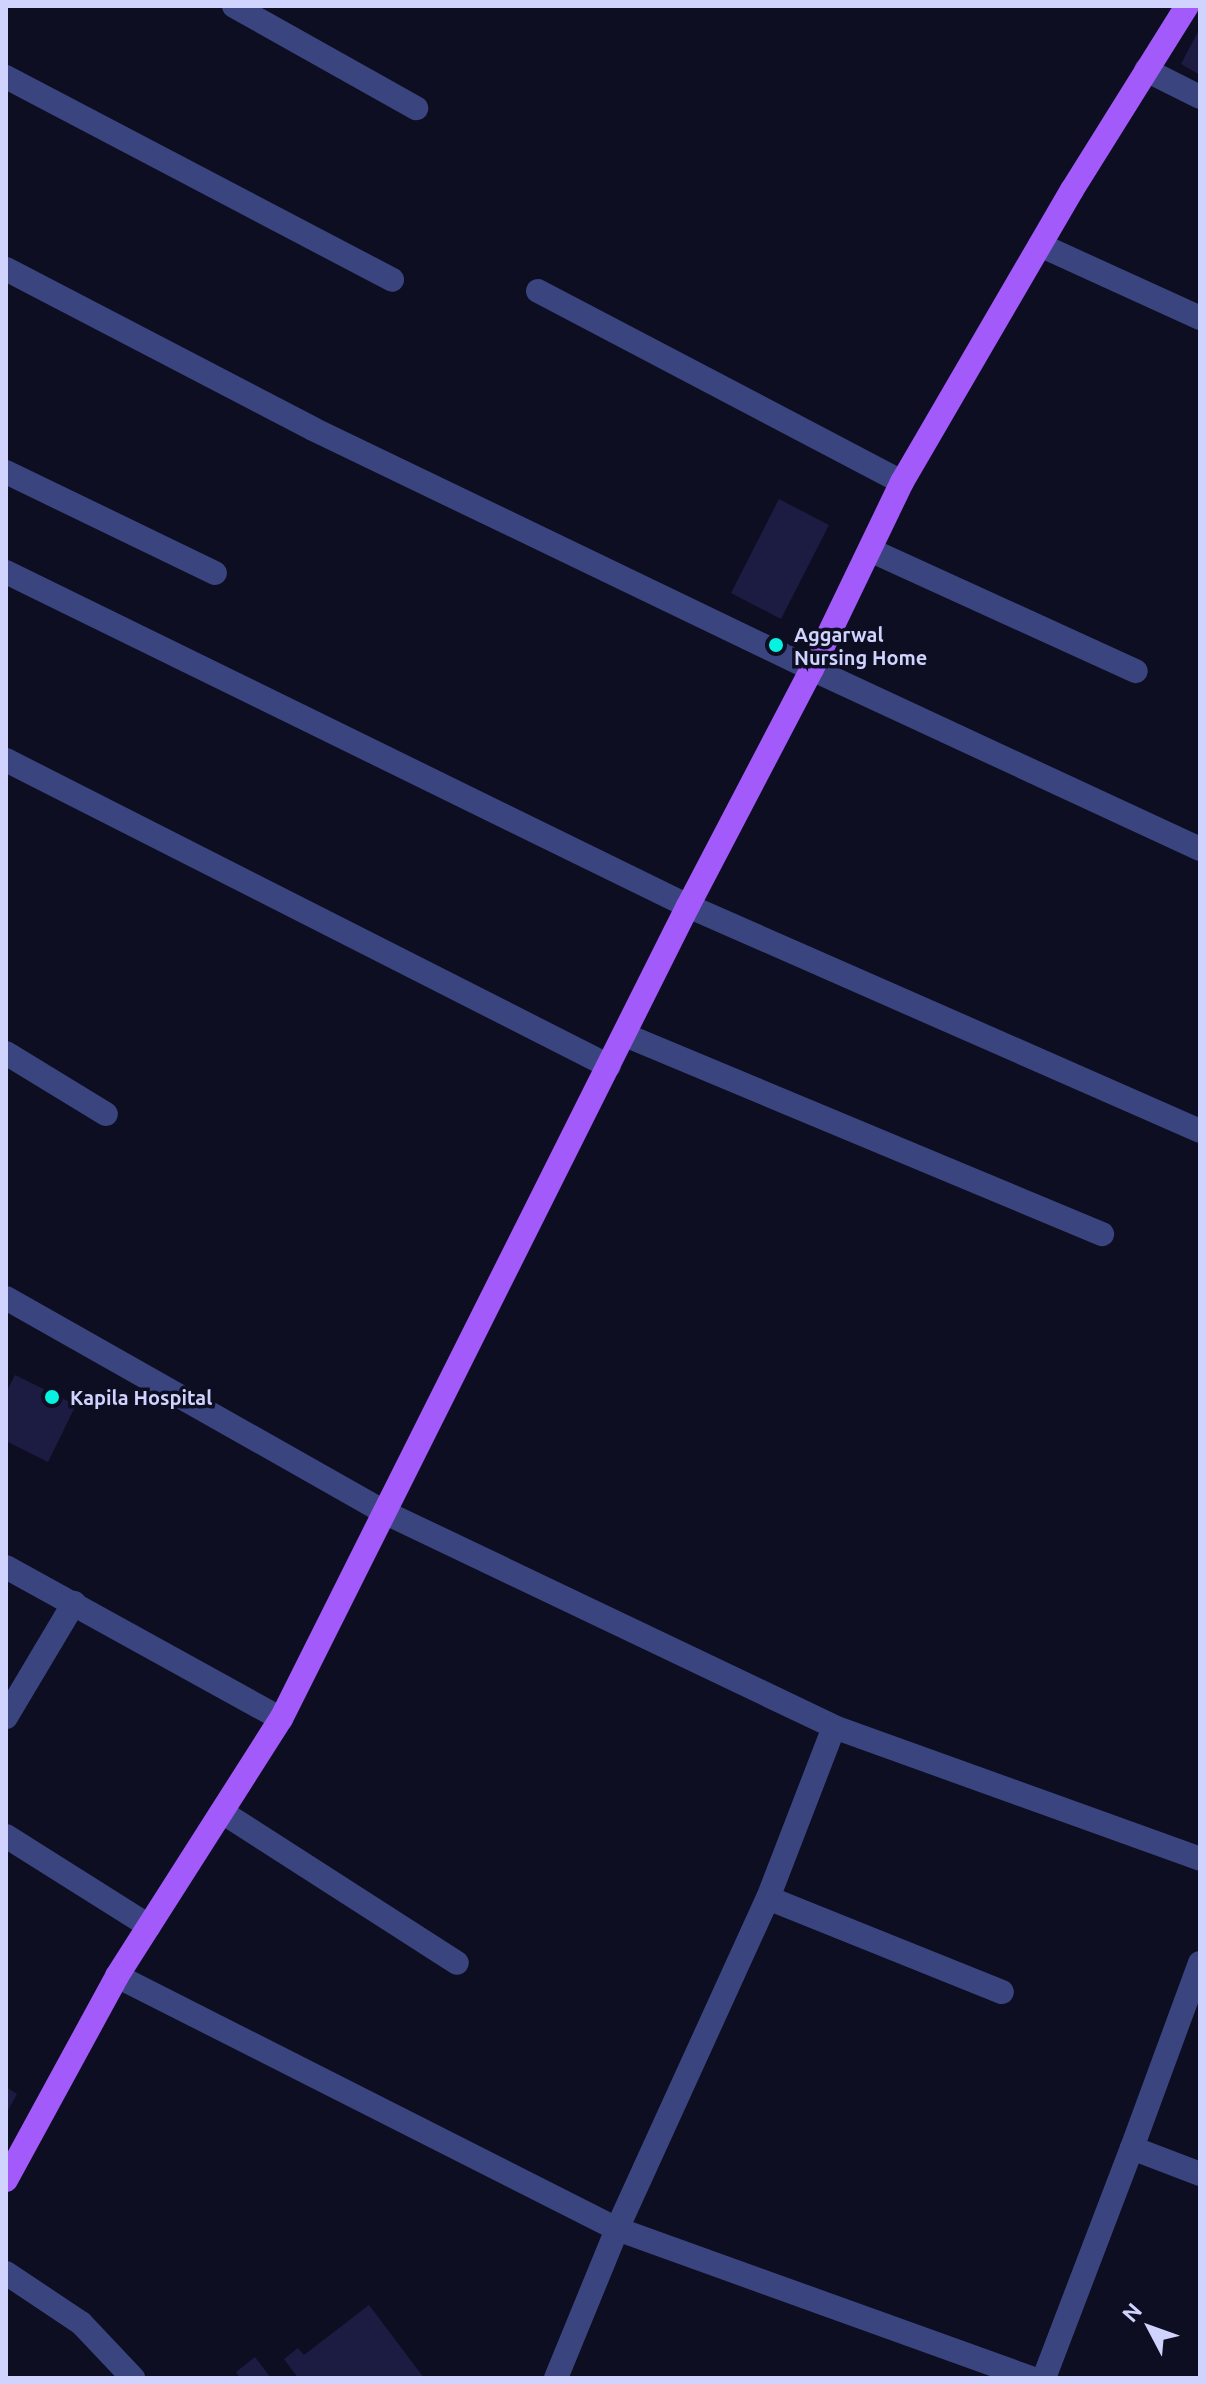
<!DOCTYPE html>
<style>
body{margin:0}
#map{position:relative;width:1206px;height:2384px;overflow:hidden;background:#0e0e22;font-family:Ubuntu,sans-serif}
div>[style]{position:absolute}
.building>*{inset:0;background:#1c1b42}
.minor>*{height:24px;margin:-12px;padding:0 12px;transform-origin:12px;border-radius:12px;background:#3a447f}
.major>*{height:24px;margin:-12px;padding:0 12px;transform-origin:12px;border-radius:12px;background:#a25afb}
.dots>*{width:22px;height:22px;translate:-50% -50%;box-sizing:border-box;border:4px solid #0e0e22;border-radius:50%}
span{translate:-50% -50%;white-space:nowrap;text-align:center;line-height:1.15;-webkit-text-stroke:7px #0e0e22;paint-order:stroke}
.poi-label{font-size:20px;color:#d0d3fe;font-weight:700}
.left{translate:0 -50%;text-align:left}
.frame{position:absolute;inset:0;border:8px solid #d0d3fe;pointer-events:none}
.north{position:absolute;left:1110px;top:2288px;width:80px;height:80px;-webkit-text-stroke:6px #0e0e22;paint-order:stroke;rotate:311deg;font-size:22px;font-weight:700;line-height:32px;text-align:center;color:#d0d3fe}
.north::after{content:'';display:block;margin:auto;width:28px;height:36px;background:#d0d3fe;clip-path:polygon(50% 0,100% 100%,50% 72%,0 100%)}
</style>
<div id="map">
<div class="building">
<div style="clip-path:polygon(1200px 28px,1200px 75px,1181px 64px)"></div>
<div style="clip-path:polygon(779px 499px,829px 525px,781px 619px,731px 593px)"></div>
<div style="clip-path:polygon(15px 1375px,76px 1405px,48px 1462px,6px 1441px,6px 1393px)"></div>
<div style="clip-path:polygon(6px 2087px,17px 2094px,6px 2114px)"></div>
<div style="clip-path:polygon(369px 2305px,424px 2378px,298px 2378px,284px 2359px,298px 2348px,304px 2355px)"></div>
<div style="clip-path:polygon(255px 2357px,271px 2378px,240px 2378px,236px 2372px)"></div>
</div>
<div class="minor">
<div style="left:234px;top:6px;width:209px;rotate:29.3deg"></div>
<div style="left:1146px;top:70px;width:60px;rotate:26.6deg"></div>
<div style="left:6px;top:77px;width:436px;rotate:27.7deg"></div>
<div style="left:1040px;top:245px;width:176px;rotate:24.5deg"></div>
<div style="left:6px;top:269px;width:346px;rotate:27.5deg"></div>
<div style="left:313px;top:429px;width:554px;rotate:25.69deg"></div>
<div style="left:812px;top:669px;width:428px;rotate:24.9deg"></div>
<div style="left:538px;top:291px;width:411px;rotate:27.7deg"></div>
<div style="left:6px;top:472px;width:232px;rotate:25.8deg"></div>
<div style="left:870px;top:550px;width:292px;rotate:24.5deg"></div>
<div style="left:6px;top:572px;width:759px;rotate:26.09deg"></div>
<div style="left:688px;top:906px;width:559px;rotate:23.72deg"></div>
<div style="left:6px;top:760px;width:676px;rotate:26.91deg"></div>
<div style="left:625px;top:1035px;width:517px;rotate:22.65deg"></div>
<div style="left:6px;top:1053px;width:117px;rotate:31.4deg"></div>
<div style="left:6px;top:1298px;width:437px;rotate:29.5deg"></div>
<div style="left:386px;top:1513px;width:496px;rotate:25.5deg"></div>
<div style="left:834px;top:1727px;width:389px;rotate:19.8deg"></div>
<div style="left:6px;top:1567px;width:314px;rotate:28.9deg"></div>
<div style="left:6px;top:1717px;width:133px;rotate:-59.2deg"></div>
<div style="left:222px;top:1812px;width:279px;rotate:32.7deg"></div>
<div style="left:6px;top:1836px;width:169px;rotate:32.2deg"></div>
<div style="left:768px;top:1898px;width:252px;rotate:21.9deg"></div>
<div style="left:1200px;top:1963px;width:197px;rotate:110.2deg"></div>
<div style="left:1132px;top:2148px;width:73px;rotate:20.9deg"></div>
<div style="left:117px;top:1976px;width:560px;rotate:26.84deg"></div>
<div style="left:617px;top:2229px;width:440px;rotate:19.8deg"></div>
<div style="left:6px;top:2273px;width:90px;rotate:33.7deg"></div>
<div style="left:81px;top:2323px;width:76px;rotate:46.6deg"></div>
<div style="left:556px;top:2378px;width:161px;rotate:-67.7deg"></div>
<div style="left:617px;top:2229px;width:364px;rotate:-65.5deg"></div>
<div style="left:768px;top:1898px;width:183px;rotate:-68.9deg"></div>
<div style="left:1044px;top:2378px;width:246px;rotate:-69.1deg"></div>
</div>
<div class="major">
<div style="left:6px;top:2180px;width:232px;rotate:-61.4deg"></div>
<div style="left:117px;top:1976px;width:305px;rotate:-57.5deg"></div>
<div style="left:281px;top:1719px;width:909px;rotate:-63.41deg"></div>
<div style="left:688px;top:906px;width:267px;rotate:-62.4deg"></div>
<div style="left:812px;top:669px;width:208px;rotate:-64.3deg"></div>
<div style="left:902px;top:482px;width:338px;rotate:-59.8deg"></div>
<div style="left:1072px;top:190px;width:217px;rotate:-58deg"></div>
</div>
<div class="dots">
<div style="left:776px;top:645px;background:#07f3e1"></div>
<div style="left:52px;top:1397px;background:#07f3e1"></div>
</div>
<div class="poi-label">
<span class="left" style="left:794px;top:646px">Aggarwal<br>Nursing Home</span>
<span class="left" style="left:70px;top:1397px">Kapila Hospital</span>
</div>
<div class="frame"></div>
<div class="north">N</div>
</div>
